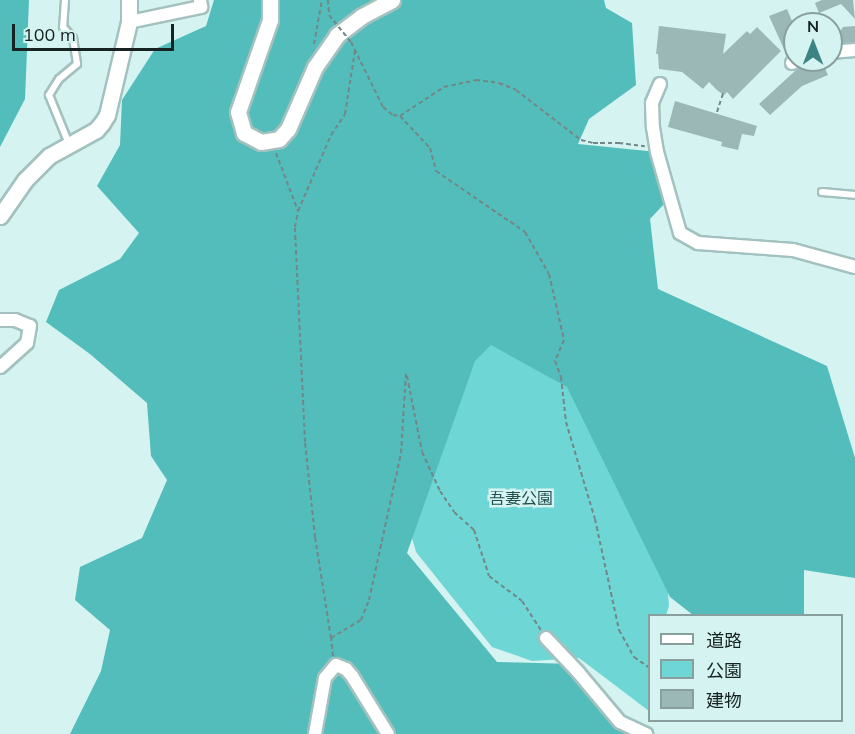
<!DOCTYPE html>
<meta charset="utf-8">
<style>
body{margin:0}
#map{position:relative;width:855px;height:734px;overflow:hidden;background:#d4f3f1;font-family:Mulish,"Noto Sans JP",sans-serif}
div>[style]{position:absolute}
.green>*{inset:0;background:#6ed6d4}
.forest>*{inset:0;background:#52bdbb}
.building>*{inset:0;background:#9bb8b7}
.path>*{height:2px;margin-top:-1px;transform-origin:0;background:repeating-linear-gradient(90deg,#728786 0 4.5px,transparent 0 7.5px)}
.roads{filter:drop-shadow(2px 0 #a3c1bf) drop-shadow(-2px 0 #a3c1bf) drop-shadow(0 2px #a3c1bf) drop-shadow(0 -2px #a3c1bf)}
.service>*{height:6px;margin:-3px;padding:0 3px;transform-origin:3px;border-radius:3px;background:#fff}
.minor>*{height:12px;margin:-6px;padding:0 6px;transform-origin:6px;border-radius:6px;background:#fff}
.tertiary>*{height:15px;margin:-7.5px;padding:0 7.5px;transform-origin:7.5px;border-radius:7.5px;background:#fff}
.path-bridge>*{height:2px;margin-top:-1px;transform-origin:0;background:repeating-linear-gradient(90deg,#728786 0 4.5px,transparent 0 7.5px)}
span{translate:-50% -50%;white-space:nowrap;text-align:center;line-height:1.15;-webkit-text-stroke:5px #d4f3f1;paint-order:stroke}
.park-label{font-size:16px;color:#21504f}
.legend{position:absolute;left:648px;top:614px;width:195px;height:108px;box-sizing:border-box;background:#d4f3f1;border:2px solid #889f9e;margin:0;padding:8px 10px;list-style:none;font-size:18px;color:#172222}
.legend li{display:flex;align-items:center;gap:12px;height:30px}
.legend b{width:30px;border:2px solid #889f9e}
.north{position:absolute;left:783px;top:12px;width:60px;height:60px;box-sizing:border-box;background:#d4f3f1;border:2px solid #889f9e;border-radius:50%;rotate:0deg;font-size:16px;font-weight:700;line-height:24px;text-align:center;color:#172222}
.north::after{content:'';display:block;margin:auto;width:21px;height:27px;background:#3c8483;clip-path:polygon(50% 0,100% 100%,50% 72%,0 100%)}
.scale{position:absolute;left:12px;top:24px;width:162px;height:27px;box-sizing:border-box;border:3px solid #172222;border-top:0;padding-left:8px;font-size:18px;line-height:21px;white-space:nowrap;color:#172222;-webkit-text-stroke:4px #d4f3f1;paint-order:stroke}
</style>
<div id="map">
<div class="green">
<div style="clip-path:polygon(493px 263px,663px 527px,669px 606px,666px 615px,650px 616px,649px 711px,579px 658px,532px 661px,492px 647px,416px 552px,385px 443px)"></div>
</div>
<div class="forest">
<div style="clip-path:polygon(0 0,29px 0,25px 99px,0 147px)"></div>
<div style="clip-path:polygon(214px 0,604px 0,606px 8px,632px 23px,636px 85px,589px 119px,578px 144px,657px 152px,665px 203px,650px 219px,658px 289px,827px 366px,855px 458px,855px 578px,804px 570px,804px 615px,693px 615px,670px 597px,567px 387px,491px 345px,475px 361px,407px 553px,497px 662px,575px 664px,599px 687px,636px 734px,70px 734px,101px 671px,110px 630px,75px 600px,80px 567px,142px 538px,167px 480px,151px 456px,147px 403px,90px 354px,46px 322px,59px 290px,120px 259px,139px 233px,97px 186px,120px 145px,122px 100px,155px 49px,206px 26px)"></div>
</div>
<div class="building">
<div style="clip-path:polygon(822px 0,853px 0,855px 19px,841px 4px,819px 13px,815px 3px)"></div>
<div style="clip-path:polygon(787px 9px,795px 28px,795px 44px,784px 49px,769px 16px)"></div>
<div style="clip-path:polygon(659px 26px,726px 34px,723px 54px,747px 31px,750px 34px,757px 27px,781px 51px,733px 99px,727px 92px,724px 95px,718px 91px,709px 82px,703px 89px,682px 72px,659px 69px,658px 54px,656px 54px)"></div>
<div style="clip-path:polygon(855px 26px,855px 42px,832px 44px,843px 27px)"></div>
<div style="clip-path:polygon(813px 60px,821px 60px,828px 75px,802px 86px,770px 115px,759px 104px,795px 71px)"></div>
<div style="clip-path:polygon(675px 101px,757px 126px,754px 136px,742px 134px,738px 150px,721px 146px,722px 142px,668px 127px)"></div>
</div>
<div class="path">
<div style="left:328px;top:0;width:15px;rotate:86deg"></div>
<div style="left:351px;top:42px;width:72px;rotate:63.8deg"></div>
<div style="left:383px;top:107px;width:13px;rotate:39deg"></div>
<div style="left:393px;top:115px;width:7px;rotate:8deg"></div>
<div style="left:400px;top:116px;width:53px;rotate:-33.4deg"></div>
<div style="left:444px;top:87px;width:33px;rotate:-12deg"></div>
<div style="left:476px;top:80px;width:23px;rotate:7deg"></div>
<div style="left:499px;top:83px;width:18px;rotate:22deg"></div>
<div style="left:516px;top:90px;width:82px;rotate:37.6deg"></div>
<div style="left:581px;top:140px;width:12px;rotate:14deg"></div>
<div style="left:593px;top:143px;width:26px"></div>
<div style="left:619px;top:143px;width:26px;rotate:7deg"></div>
<div style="left:314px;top:44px;width:45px;rotate:-79.7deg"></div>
<div style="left:717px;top:112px;width:20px;rotate:-72deg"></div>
<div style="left:400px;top:116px;width:44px;rotate:46.8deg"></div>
<div style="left:430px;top:148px;width:24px;rotate:75deg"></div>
<div style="left:436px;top:171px;width:108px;rotate:34.4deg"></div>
<div style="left:525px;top:232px;width:48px;rotate:60.3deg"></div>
<div style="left:549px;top:274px;width:68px;rotate:77.2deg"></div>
<div style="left:564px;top:340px;width:23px;rotate:113deg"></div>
<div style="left:555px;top:361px;width:17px;rotate:69deg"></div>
<div style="left:561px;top:377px;width:45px;rotate:83.7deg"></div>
<div style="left:566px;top:422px;width:101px;rotate:73.4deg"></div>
<div style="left:595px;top:519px;width:114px;rotate:77.8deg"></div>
<div style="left:619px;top:630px;width:31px;rotate:61deg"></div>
<div style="left:634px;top:657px;width:19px;rotate:35deg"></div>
<div style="left:276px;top:153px;width:62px;rotate:69.2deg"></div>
<div style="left:407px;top:376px;width:77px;rotate:78.8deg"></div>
<div style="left:422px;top:452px;width:43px;rotate:65.2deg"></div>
<div style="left:440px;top:491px;width:25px;rotate:56deg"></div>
<div style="left:454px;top:512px;width:27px;rotate:42deg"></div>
<div style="left:474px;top:530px;width:48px;rotate:71.9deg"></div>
<div style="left:489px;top:576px;width:41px;rotate:37.1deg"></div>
<div style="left:522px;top:601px;width:35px;rotate:57deg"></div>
<div style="left:331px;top:638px;width:102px;rotate:-99deg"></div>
<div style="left:315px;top:537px;width:96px;rotate:-96deg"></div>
<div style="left:305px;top:442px;width:215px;rotate:-92.7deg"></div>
<div style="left:295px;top:227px;width:16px;rotate:-79deg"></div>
<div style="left:298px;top:211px;width:83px;rotate:-66.5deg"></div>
<div style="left:331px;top:135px;width:25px;rotate:-56deg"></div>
<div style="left:345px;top:114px;width:65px;rotate:-81.1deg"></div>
<div style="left:333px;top:656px;width:18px;rotate:-96deg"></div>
<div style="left:331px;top:638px;width:35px;rotate:-31deg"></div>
<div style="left:361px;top:620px;width:22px;rotate:-68deg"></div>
<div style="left:369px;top:600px;width:150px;rotate:-77.7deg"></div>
<div style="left:401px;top:453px;width:80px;rotate:-86.4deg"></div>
</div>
<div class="roads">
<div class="service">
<div style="left:65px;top:0;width:27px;rotate:94deg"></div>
<div style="left:63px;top:27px;width:15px;rotate:48deg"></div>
<div style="left:73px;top:38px;width:26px;rotate:81deg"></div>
<div style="left:77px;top:64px;width:23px;rotate:140deg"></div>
<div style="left:59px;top:79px;width:19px;rotate:122deg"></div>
<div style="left:49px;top:95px;width:53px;rotate:67.8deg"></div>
<div style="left:822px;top:192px;width:33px;rotate:5deg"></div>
</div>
<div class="minor">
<div style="left:129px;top:22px;width:74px;rotate:-11.8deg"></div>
<div style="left:201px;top:7px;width:7px;rotate:-98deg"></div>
<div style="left:831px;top:52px;width:24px;rotate:-5deg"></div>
<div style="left:792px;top:63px;width:8px;rotate:-23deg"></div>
<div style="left:660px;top:84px;width:21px;rotate:113deg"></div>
<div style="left:652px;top:103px;width:24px;rotate:88deg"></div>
<div style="left:653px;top:127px;width:25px;rotate:81deg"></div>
<div style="left:657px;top:152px;width:84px;rotate:74.1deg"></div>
<div style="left:680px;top:233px;width:21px;rotate:29deg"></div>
<div style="left:698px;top:243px;width:95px;rotate:4.2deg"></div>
<div style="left:793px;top:250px;width:64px;rotate:15.3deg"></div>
<div style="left:0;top:320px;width:15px"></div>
<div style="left:15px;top:320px;width:16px;rotate:22deg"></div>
<div style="left:30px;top:326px;width:17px;rotate:100deg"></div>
<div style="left:27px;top:343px;width:36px;rotate:138deg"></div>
<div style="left:546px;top:638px;width:47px;rotate:46.7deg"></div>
<div style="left:578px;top:672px;width:65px;rotate:50deg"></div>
<div style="left:620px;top:722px;width:29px;rotate:25deg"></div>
<div style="left:315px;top:734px;width:57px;rotate:-79.9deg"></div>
<div style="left:325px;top:678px;width:17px;rotate:-50deg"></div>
<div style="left:336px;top:665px;width:11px;rotate:22deg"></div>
<div style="left:346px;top:669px;width:9px;rotate:49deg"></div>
<div style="left:352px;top:676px;width:68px;rotate:58.2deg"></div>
</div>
<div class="tertiary">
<div style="left:270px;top:0;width:20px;rotate:90deg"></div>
<div style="left:270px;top:20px;width:97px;rotate:109.2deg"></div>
<div style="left:238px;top:112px;width:22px;rotate:74deg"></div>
<div style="left:244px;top:133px;width:19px;rotate:28deg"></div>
<div style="left:261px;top:142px;width:18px;rotate:-9deg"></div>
<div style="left:279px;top:139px;width:13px;rotate:-48deg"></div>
<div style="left:288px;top:129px;width:68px;rotate:-66.5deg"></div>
<div style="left:315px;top:67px;width:39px;rotate:-55deg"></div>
<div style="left:337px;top:35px;width:31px;rotate:-37deg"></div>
<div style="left:362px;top:16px;width:34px;rotate:-28deg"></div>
<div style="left:0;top:216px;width:44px;rotate:-55.2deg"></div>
<div style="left:25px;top:180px;width:34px;rotate:-45deg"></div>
<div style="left:49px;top:156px;width:54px;rotate:-29deg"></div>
<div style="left:96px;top:130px;width:9px;rotate:-49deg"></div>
<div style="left:102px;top:123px;width:9px;rotate:-58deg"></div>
<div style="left:107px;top:115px;width:96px;rotate:-76.7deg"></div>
<div style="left:129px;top:22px;width:22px;rotate:-90deg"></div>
</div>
</div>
<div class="path-bridge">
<div style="left:329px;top:15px;width:35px;rotate:51deg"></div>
</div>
<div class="park-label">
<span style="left:521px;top:498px">吾妻公園</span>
</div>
<ul class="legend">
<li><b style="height:8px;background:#fff"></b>道路</li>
<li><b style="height:16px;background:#6ed6d4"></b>公園</li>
<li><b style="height:16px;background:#9bb8b7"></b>建物</li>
</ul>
<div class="north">N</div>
<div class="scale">100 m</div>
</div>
